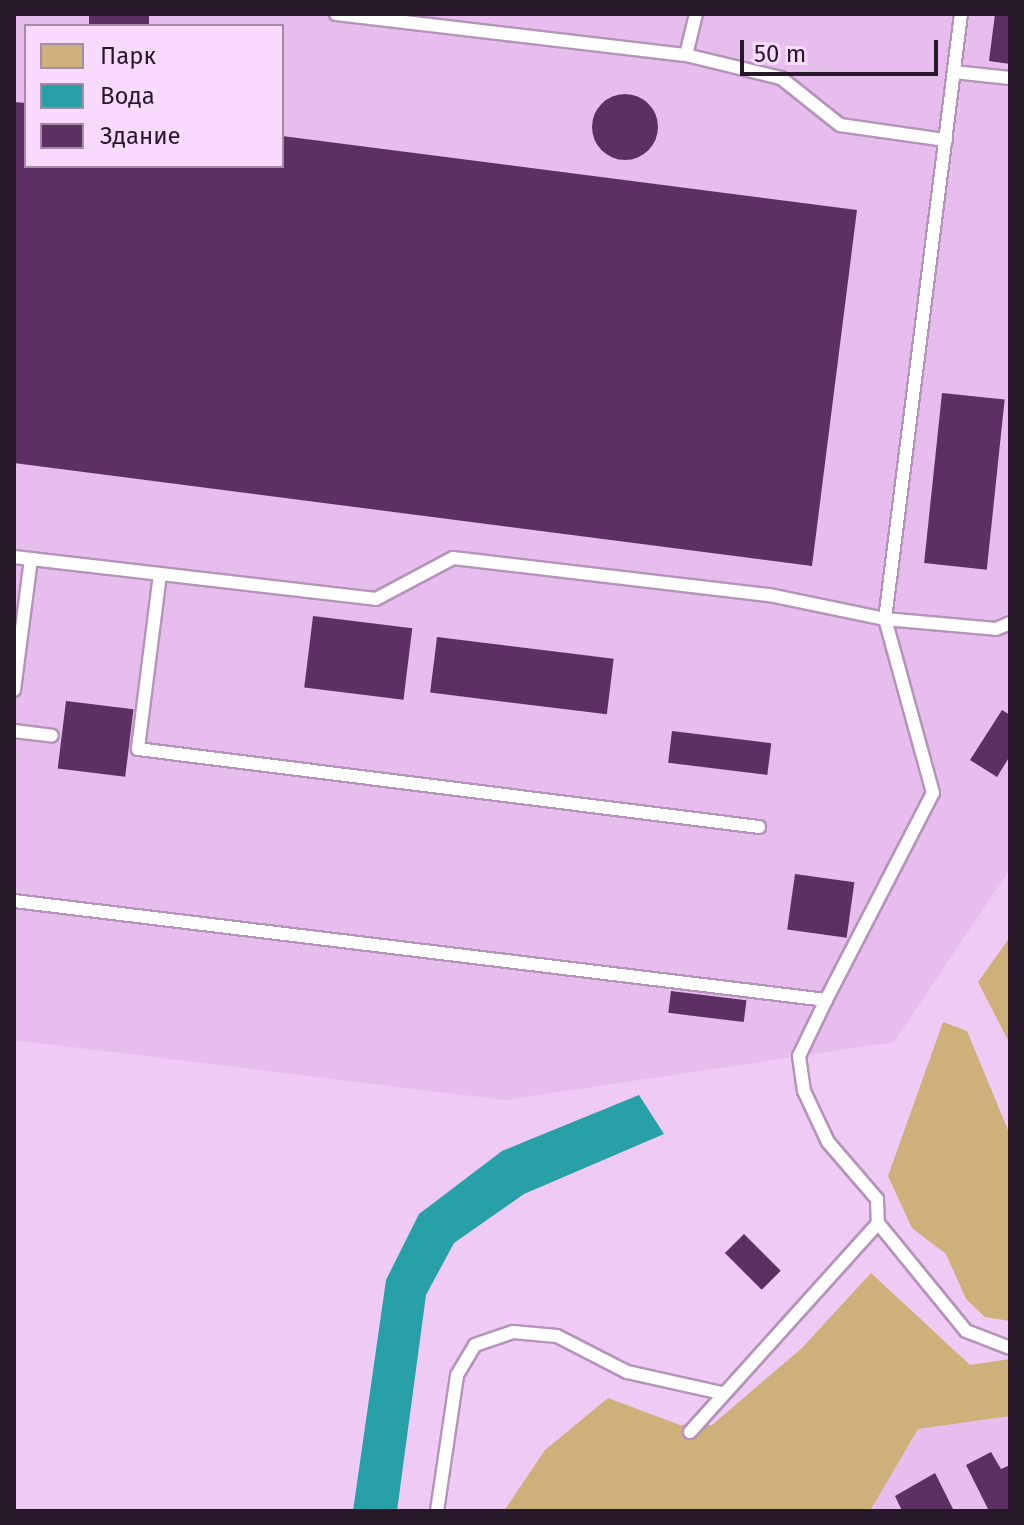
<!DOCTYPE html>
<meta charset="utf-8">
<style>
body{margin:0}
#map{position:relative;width:1024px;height:1525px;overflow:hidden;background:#efcaf4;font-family:"Fira Sans",sans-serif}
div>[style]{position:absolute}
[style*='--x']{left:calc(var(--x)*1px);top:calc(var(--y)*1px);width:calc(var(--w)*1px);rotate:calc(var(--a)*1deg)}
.built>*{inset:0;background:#e7bded}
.green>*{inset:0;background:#cdb07a}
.water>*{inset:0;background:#27a0a8}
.building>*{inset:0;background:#5d3064;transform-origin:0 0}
.round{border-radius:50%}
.roads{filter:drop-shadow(2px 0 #b593ba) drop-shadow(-2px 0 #b593ba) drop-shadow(0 2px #b593ba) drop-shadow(0 -2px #b593ba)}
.service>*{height:12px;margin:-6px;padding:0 6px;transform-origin:6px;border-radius:6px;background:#fff}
span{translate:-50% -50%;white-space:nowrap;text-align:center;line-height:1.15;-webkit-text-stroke:8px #f8dafc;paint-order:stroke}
.frame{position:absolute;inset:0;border:16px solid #261828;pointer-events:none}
.legend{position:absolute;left:24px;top:24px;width:260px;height:144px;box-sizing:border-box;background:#f8dafc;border:2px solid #a48ca7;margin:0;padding:10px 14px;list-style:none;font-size:24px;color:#261828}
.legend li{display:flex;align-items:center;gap:16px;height:40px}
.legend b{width:40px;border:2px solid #a48ca7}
.scale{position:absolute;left:740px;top:40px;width:198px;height:36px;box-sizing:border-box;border:4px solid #261828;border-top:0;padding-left:10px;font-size:24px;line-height:28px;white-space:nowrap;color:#261828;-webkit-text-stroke:6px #f8dafc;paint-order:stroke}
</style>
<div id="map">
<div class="built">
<i style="clip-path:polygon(evenodd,14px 14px,1010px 14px,1010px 869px,894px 1042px,505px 1100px,14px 1040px,14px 14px,26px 26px,282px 26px,282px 166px,26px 166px,26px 26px)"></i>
<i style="clip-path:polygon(1010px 1416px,1010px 1511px,870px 1511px,918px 1429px)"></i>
</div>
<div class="green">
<i style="clip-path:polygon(1010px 937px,1010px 1044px,978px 982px)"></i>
<i style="clip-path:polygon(943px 1022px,967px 1031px,1010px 1135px,1010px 1321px,985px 1317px,966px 1299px,946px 1254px,912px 1228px,888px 1176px)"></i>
<i style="clip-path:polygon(871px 1273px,970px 1365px,1010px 1359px,1010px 1416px,918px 1429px,870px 1511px,504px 1511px,545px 1450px,608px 1398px,680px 1425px,712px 1425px,802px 1348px)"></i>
</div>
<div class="water">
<i style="clip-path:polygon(639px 1095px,664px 1134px,524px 1194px,454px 1243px,426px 1295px,397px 1511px,353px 1511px,386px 1280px,419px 1214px,502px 1151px)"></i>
</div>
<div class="building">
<i style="left:89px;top:14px;width:60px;height:13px"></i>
<i style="clip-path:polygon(995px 14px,1010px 14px,1010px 64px,989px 61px)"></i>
<i class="round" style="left:592px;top:94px;width:66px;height:66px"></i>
<i style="clip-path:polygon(14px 102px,26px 103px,26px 166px,282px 166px,282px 136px,857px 210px,812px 566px,14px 463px)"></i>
<i style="left:942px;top:393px;width:63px;height:171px;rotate:6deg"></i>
<i style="left:313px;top:616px;width:100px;height:72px;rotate:7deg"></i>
<i style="left:437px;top:637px;width:178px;height:56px;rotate:7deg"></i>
<i style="left:66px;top:701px;width:68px;height:68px;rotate:7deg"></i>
<i style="clip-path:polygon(1002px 710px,1010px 715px,1010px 756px,997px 777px,970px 760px)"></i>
<i style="left:672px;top:731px;width:100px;height:32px;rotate:7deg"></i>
<i style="left:795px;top:874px;width:60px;height:56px;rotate:8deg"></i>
<i style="left:671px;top:991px;width:76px;height:22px;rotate:7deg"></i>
<i style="left:744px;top:1234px;width:52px;height:27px;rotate:45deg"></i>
<i style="clip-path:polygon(991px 1452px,1001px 1469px,1010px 1465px,1010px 1511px,989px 1511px,966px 1465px)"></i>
<i style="clip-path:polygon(935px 1473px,954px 1511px,902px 1511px,895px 1496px)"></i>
</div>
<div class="roads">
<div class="service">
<i style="--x:336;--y:14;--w:352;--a:6.7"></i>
<i style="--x:686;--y:55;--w:98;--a:13.6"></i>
<i style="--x:781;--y:78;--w:75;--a:38.5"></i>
<i style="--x:840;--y:125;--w:107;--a:8.1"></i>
<i style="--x:686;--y:55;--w:42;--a:-76.3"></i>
<i style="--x:954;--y:72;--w:56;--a:6.1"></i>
<i style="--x:14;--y:557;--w:364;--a:6.6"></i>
<i style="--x:376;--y:599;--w:87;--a:-28"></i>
<i style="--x:453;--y:558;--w:319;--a:6.7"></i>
<i style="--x:770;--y:595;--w:117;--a:11.8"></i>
<i style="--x:885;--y:619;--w:610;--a:-82.84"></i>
<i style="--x:160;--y:574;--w:176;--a:97.2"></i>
<i style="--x:138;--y:749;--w:626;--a:7.16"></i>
<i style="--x:14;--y:690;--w:132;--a:-82.6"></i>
<i style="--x:14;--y:731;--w:38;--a:7"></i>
<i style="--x:14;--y:901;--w:818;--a:6.95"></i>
<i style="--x:826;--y:1000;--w:233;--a:-62.7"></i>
<i style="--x:933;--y:793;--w:180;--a:-105.4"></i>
<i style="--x:885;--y:619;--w:111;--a:5.1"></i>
<i style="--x:996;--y:629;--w:15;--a:-23"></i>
<i style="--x:826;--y:1000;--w:62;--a:115.7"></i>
<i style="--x:799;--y:1056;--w:35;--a:82"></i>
<i style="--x:804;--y:1091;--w:56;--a:64.8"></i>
<i style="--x:828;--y:1142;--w:75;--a:49.3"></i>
<i style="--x:877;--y:1199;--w:24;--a:88"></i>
<i style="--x:690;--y:1432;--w:281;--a:-48"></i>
<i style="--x:878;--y:1223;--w:139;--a:50.8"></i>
<i style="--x:966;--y:1331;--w:47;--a:21.1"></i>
<i style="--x:437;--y:1511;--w:137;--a:-81.6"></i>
<i style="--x:457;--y:1375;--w:35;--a:-59"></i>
<i style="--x:475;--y:1345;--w:40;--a:-18.9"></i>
<i style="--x:513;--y:1332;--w:44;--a:5.2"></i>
<i style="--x:557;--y:1336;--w:79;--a:27.2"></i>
<i style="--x:627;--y:1372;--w:97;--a:12.5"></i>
</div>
</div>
<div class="frame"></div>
<ul class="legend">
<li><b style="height:22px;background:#cdb07a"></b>Парк</li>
<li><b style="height:22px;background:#27a0a8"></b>Вода</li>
<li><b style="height:22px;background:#5d3064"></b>Здание</li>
</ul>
<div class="scale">50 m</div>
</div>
